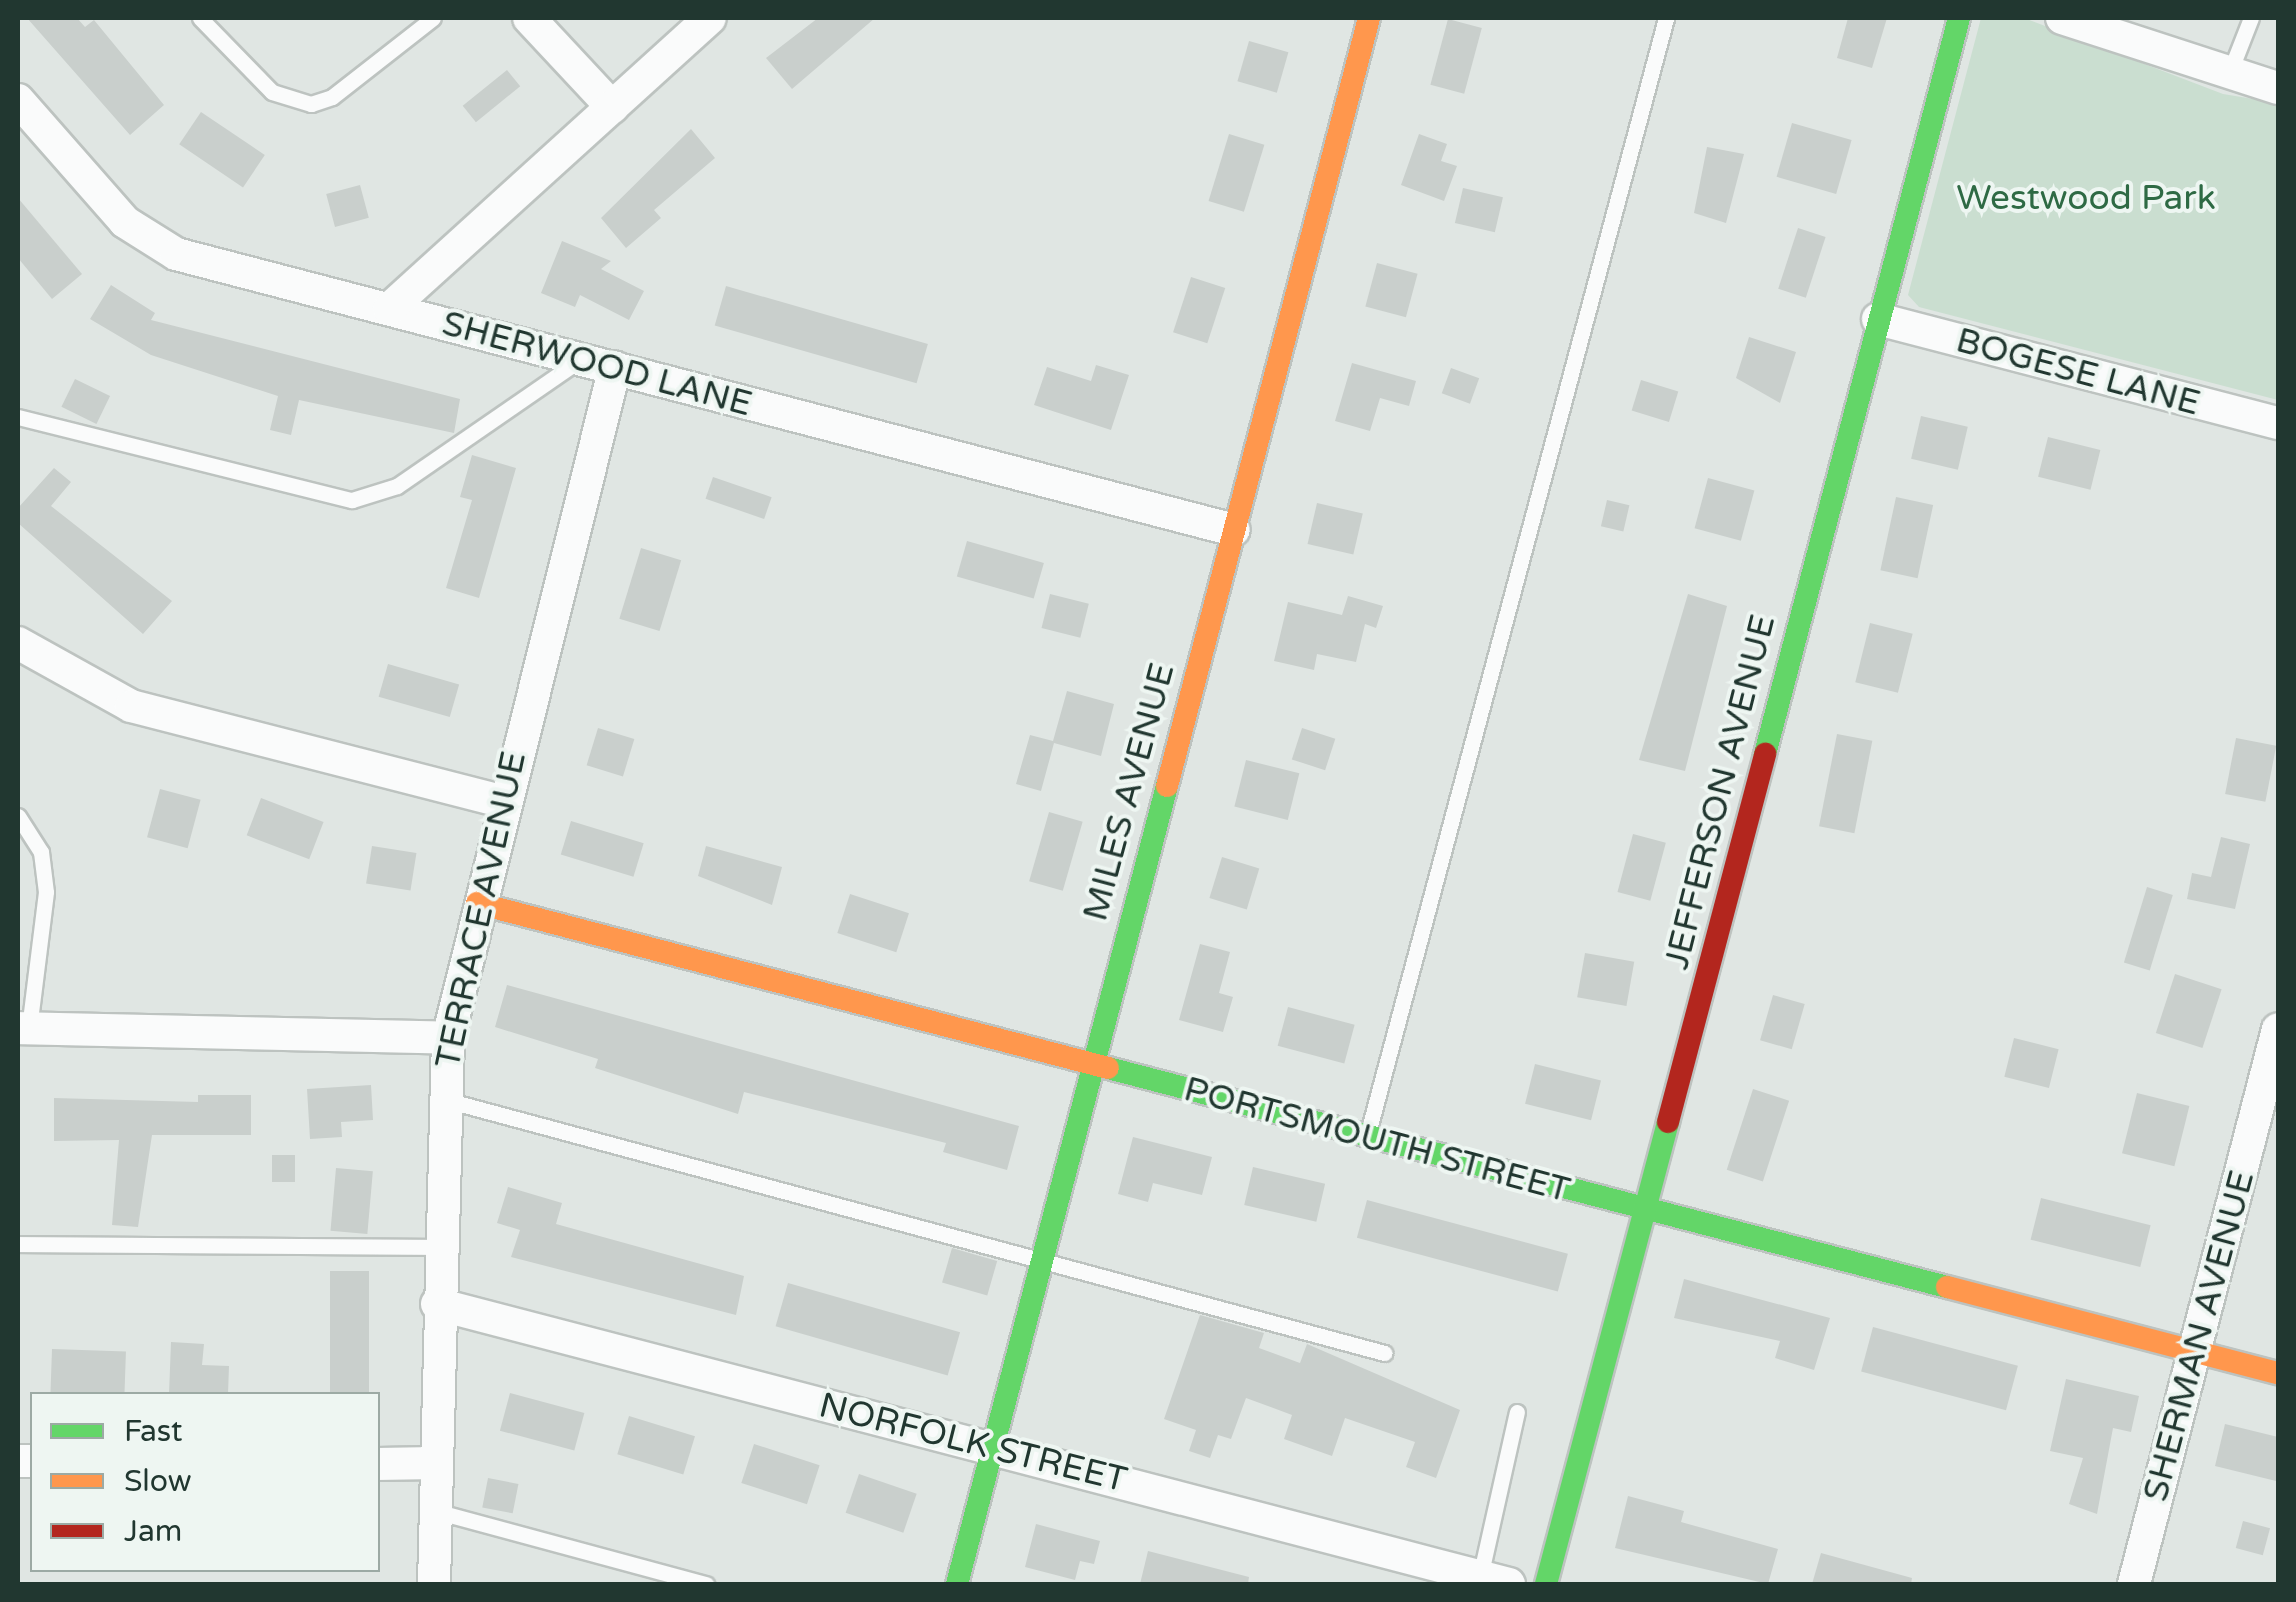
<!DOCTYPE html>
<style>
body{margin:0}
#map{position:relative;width:2296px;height:1602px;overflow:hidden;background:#e0e6e3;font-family:"Varela Round",sans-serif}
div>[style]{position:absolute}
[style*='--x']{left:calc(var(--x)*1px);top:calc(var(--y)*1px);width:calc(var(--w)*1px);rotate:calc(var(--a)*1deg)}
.green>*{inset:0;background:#caded0}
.building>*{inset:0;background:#c9cfcc;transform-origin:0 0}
.roads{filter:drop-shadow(2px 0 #bdc3c0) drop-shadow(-2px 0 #bdc3c0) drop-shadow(0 2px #bdc3c0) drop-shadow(0 -2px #bdc3c0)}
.lane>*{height:15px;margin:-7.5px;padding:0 7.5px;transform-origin:7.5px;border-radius:7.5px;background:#fafbfb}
.street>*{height:32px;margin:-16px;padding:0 16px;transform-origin:16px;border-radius:16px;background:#fafbfb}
.fast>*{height:22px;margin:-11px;padding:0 11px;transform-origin:11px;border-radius:11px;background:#63d668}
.slow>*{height:22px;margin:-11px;padding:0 11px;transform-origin:11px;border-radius:11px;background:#ff974d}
.jam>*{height:22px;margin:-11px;padding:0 11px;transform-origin:11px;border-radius:11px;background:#b3261e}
span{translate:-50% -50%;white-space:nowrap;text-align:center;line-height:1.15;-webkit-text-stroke:8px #eef6f2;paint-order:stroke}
.park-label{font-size:35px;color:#2e6a44}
.street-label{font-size:35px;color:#213730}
.frame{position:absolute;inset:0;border:20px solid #213730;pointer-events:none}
.legend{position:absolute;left:30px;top:1392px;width:350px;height:180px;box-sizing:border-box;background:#eef6f2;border:2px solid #9caaa4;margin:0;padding:12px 18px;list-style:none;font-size:30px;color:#213730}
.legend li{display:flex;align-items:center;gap:20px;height:50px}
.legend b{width:50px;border:2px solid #9caaa4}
</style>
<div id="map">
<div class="green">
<i style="clip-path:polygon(1981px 18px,2024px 18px,2223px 94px,2278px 103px,2278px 400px,1919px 307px,1908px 295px)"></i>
</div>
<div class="building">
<i style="clip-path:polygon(27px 18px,77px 18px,85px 27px,94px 20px,164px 105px,130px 135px)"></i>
<i style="clip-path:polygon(818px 18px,875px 18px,792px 89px,766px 58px)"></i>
<i style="clip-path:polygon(1848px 18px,1887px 18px,1872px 68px,1837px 58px)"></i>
<i style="left:1448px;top:19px;width:35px;height:68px;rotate:15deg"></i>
<i style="left:1249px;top:41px;width:41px;height:42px;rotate:16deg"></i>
<i style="left:507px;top:70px;width:21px;height:57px;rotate:51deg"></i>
<i style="left:201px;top:112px;width:77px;height:39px;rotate:34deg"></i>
<i style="left:1792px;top:123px;width:62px;height:56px;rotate:16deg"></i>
<i style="clip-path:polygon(691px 129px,715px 158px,654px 210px,661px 218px,626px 248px,601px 218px)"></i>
<i style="left:1229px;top:134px;width:37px;height:70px;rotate:17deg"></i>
<i style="clip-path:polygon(1419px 134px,1447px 144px,1441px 161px,1457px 166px,1444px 201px,1401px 185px)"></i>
<i style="clip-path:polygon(1707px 147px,1744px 154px,1726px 223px,1694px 213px)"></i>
<i style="left:360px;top:185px;width:34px;height:35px;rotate:75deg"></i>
<i style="left:1463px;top:188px;width:41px;height:36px;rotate:13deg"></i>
<i style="clip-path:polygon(18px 198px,82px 274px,52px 299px,18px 258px)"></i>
<i style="left:1798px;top:228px;width:29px;height:64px;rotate:18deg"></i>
<i style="clip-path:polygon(562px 241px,611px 261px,601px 269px,644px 291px,629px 320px,580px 295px,575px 307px,541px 293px)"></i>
<i style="left:1377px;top:263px;width:42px;height:45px;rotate:15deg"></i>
<i style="left:1191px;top:277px;width:36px;height:58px;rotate:18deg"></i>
<i style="clip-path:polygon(111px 285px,155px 313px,151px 320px,460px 399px,454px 433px,299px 400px,291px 435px,270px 430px,278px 396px,151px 355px,90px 319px)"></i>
<i style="left:726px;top:286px;width:210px;height:41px;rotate:16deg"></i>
<i style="clip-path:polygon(1749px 337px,1796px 352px,1780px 403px,1736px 378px)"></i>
<i style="clip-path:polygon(1352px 363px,1416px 381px,1409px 406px,1380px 398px,1370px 431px,1335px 421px)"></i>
<i style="clip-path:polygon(1096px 365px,1129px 375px,1111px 430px,1034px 405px,1047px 367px,1091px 381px)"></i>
<i style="left:1451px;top:368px;width:30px;height:27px;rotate:20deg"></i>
<i style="left:75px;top:379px;width:39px;height:31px;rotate:26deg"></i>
<i style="left:1641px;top:380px;width:39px;height:32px;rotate:17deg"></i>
<i style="left:1921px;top:416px;width:48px;height:44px;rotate:13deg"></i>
<i style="left:2048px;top:437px;width:54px;height:41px;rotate:14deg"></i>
<i style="clip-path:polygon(472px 455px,516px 468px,479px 598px,446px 588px,472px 500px,460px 497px)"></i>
<i style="clip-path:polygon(54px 468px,71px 482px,51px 506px,172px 601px,143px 634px,18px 523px,18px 508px)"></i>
<i style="left:713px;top:477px;width:62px;height:23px;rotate:19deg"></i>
<i style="left:1708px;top:478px;width:48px;height:52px;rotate:15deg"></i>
<i style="left:1896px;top:497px;width:38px;height:75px;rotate:12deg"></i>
<i style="left:1607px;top:500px;width:23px;height:27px;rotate:13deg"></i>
<i style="left:1317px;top:503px;width:47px;height:42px;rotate:13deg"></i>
<i style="left:967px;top:541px;width:80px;height:37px;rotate:16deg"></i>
<i style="left:641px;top:548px;width:42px;height:74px;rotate:17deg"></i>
<i style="left:1050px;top:594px;width:40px;height:35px;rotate:14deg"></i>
<i style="clip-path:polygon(1688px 594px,1727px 606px,1685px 771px,1639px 760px)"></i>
<i style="clip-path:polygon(1348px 596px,1383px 606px,1376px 628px,1365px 624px,1356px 662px,1317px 654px,1314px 670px,1274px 661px,1288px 602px,1342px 615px)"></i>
<i style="left:1870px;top:623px;width:44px;height:61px;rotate:14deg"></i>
<i style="left:388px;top:664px;width:74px;height:34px;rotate:16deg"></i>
<i style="clip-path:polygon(1067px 691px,1114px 704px,1101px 756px,1054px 743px,1041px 791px,1016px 784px,1030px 735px,1053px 741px)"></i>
<i style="left:598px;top:728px;width:38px;height:39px;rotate:17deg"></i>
<i style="left:1302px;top:728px;width:35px;height:33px;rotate:18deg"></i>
<i style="left:1837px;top:734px;width:36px;height:94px;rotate:11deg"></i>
<i style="left:2236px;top:738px;width:41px;height:57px;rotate:11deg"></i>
<i style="left:1246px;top:760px;width:55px;height:48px;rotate:14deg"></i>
<i style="left:160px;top:789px;width:42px;height:50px;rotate:15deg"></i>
<i style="left:261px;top:798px;width:67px;height:40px;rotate:21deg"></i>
<i style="left:1049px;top:812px;width:35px;height:72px;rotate:16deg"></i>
<i style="left:571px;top:821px;width:76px;height:35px;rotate:17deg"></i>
<i style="left:1633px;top:834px;width:34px;height:60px;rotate:15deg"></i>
<i style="clip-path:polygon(2221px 837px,2250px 844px,2235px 909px,2187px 899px,2192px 873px,2211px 877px)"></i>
<i style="left:372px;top:846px;width:45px;height:38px;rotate:9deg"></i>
<i style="clip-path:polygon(706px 846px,782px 867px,772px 905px,698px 876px)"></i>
<i style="left:1222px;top:857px;width:39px;height:43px;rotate:17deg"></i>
<i style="left:2147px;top:887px;width:27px;height:79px;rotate:17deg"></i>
<i style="left:850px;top:894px;width:62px;height:41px;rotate:18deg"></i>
<i style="clip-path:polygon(1200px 944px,1230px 952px,1219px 993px,1233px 997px,1223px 1032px,1179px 1020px)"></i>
<i style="left:1585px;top:953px;width:50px;height:45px;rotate:10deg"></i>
<i style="left:2175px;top:974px;width:49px;height:62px;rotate:18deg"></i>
<i style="clip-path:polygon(507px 985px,1019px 1126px,1007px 1170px,943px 1152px,946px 1143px,744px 1092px,738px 1114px,595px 1068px,598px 1059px,495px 1027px)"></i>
<i style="left:1773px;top:995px;width:33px;height:47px;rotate:16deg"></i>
<i style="left:1288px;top:1007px;width:69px;height:40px;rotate:15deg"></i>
<i style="left:2014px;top:1038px;width:46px;height:40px;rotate:14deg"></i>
<i style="left:1535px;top:1064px;width:68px;height:41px;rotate:14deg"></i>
<i style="clip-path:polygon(371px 1085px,373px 1120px,341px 1122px,342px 1137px,310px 1139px,307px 1089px)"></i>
<i style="left:1753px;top:1089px;width:38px;height:85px;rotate:18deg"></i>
<i style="left:2137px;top:1093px;width:54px;height:62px;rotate:14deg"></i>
<i style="clip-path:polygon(198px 1095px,251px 1095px,251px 1135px,152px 1135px,138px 1227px,112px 1225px,119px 1140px,54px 1141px,54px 1098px,198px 1102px)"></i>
<i style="clip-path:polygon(1133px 1137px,1212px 1157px,1202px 1195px,1153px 1183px,1148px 1202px,1118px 1194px)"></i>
<i style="left:272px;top:1155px;width:23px;height:27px"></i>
<i style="left:1253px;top:1167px;width:74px;height:39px;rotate:13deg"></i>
<i style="left:336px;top:1168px;width:37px;height:63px;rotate:5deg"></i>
<i style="clip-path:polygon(508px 1187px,562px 1203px,556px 1224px,744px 1276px,736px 1315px,511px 1257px,520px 1230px,497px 1223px)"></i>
<i style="left:2041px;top:1198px;width:113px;height:43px;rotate:14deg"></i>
<i style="left:1367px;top:1200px;width:208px;height:39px;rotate:15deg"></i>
<i style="left:952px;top:1248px;width:47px;height:36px;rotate:16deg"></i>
<i style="left:369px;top:1271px;width:123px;height:39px;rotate:90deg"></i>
<i style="clip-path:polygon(1684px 1279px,1830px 1318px,1814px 1370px,1775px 1358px,1780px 1341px,1674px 1318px)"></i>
<i style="left:788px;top:1283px;width:179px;height:45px;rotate:16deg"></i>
<i style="clip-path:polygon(1200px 1315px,1264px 1333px,1259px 1348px,1300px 1363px,1307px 1344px,1460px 1410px,1436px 1478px,1406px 1467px,1415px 1442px,1345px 1418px,1332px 1456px,1284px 1439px,1292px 1415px,1246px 1398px,1231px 1439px,1218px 1435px,1210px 1458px,1189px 1451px,1196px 1430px,1164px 1419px)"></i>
<i style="left:1873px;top:1327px;width:150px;height:46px;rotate:15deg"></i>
<i style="clip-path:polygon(171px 1342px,204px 1344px,202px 1365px,229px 1366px,228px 1394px,169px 1394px)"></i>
<i style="left:52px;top:1349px;width:74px;height:44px;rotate:2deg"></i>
<i style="clip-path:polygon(2066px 1379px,2139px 1396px,2131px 1432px,2113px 1428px,2097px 1514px,2069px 1504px,2083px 1458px,2050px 1451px)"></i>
<i style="left:510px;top:1393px;width:77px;height:39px;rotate:15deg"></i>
<i style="left:629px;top:1416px;width:69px;height:40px;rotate:17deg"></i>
<i style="clip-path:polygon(2225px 1424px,2278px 1437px,2276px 1481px,2215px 1466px)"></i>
<i style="left:754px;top:1444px;width:69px;height:41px;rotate:18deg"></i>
<i style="left:859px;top:1474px;width:61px;height:41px;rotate:19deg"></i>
<i style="left:488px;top:1478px;width:31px;height:30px;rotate:11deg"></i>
<i style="clip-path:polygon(1628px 1496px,1684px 1511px,1681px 1522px,1778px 1549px,1768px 1584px,1615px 1548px)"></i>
<i style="left:2243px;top:1521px;width:28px;height:28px;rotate:15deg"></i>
<i style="clip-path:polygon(1036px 1524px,1100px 1541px,1094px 1564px,1080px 1561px,1075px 1580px,1025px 1567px)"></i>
<i style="clip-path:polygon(1148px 1551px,1249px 1577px,1248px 1584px,1140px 1584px)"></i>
<i style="clip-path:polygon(1821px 1553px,1912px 1578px,1911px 1584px,1812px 1584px)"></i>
</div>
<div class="roads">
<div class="lane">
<i style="--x:200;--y:18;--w:103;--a:45.8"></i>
<i style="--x:272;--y:92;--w:41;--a:17.1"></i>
<i style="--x:311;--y:104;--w:22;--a:-18"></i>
<i style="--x:332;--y:97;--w:128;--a:-38"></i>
<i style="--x:2229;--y:74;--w:60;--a:-68.6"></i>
<i style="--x:18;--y:417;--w:344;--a:14"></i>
<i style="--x:352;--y:500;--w:47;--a:-17.3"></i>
<i style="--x:397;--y:486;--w:219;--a:-34.6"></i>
<i style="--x:18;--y:816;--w:43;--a:57.4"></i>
<i style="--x:41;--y:852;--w:40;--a:82.9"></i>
<i style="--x:46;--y:892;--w:138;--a:97.1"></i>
<i style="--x:446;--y:1100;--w:972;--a:15.09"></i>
<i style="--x:1369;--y:1129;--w:1150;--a:-75.03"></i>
<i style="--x:18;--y:1244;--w:419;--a:0.4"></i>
<i style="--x:435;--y:1511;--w:281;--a:15.1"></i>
<i style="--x:1480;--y:1577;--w:169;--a:-77.4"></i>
</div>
<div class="street">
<i style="--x:529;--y:18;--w:122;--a:47"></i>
<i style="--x:2062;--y:18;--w:227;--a:18"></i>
<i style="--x:18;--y:100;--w:162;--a:48.7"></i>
<i style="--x:125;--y:222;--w:60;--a:32.1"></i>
<i style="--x:176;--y:254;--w:1093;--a:14.62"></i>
<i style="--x:389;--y:309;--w:433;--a:-42.2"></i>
<i style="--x:1878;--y:319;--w:413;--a:14.6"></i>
<i style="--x:18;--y:643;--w:129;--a:29.1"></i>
<i style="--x:131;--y:706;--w:382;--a:14.4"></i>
<i style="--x:18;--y:1028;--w:430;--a:1.3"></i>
<i style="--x:437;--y:1304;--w:1108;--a:14.64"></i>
<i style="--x:18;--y:1461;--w:14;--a:0"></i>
<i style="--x:378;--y:1464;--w:57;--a:-1"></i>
<i style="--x:434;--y:1584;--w:546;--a:-88.53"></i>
<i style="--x:448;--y:1038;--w:691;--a:-76.02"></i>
<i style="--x:2134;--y:1584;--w:573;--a:-75.45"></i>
</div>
<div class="fast">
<i style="--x:1765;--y:754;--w:761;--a:-75.23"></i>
<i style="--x:1108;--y:1068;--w:867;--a:14.63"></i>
<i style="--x:957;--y:1584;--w:825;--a:-75.26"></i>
<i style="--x:1546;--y:1584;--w:478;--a:-75.2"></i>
</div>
<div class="slow">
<i style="--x:1167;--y:786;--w:794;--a:-75.26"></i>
<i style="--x:477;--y:903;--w:652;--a:14.65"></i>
<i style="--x:1947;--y:1287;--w:342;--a:14.6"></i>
</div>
<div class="jam">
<i style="--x:1668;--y:1122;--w:381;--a:-75.2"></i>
</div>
</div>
<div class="park-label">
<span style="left:2086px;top:198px">Westwood Park</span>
</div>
<div class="street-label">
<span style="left:597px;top:364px;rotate:15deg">SHERWOOD LANE</span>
<span style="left:2078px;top:372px;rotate:15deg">BOGESE LANE</span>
<span style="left:1129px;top:792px;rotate:-75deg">MILES AVENUE</span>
<span style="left:1720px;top:792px;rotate:-76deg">JEFFERSON AVENUE</span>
<span style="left:481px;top:910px;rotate:-78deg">TERRACE AVENUE</span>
<span style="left:1377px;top:1140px;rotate:15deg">PORTSMOUTH STREET</span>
<span style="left:2199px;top:1336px;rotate:-75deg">SHERMAN AVENUE</span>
<span style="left:973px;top:1443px;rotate:14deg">NORFOLK STREET</span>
</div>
<div class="frame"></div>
<ul class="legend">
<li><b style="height:12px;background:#63d668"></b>Fast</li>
<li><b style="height:12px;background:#ff974d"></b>Slow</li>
<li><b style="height:12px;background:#b3261e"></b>Jam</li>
</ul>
</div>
